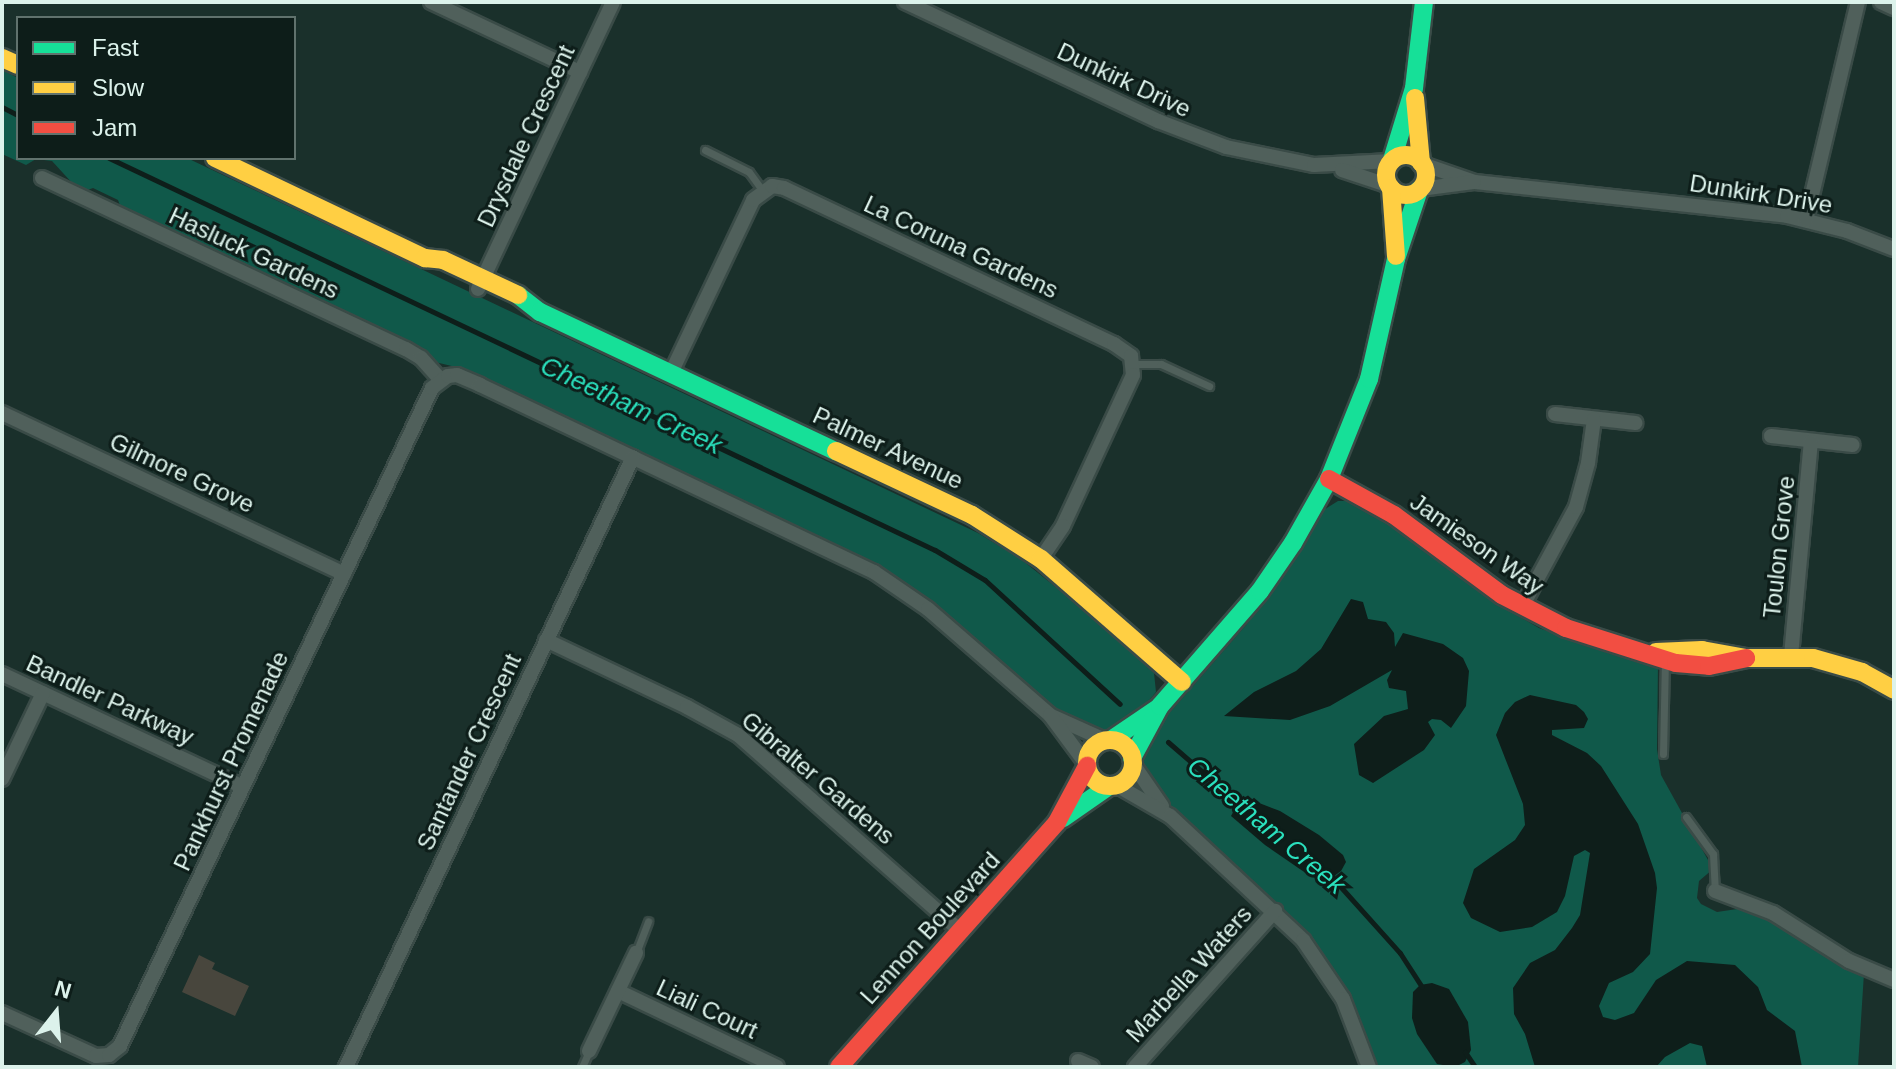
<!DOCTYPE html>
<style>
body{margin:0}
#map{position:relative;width:1896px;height:1069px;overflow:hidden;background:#1a302b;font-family:Helvetica,sans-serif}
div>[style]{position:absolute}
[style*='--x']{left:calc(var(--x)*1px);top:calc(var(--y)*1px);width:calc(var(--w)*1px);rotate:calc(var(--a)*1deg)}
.green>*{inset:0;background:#10594a}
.water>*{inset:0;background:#0e1e1a}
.stream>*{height:5px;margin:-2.5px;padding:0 2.5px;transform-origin:2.5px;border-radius:2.5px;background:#0e1e1a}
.building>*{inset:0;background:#48463d}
.roads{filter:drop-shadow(2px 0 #3a4b47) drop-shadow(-2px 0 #3a4b47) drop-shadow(0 2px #3a4b47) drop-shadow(0 -2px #3a4b47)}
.lane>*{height:7px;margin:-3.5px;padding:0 3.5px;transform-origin:3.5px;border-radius:3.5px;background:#50605b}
.street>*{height:14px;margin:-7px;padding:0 7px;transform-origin:7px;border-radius:7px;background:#50605b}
.fast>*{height:18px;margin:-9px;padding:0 9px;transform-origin:9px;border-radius:9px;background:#16e098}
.slow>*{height:18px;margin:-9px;padding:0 9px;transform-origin:9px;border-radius:9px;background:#ffcf43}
.slow>.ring{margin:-9px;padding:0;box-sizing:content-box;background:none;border:18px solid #ffcf43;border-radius:50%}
.jam>*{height:18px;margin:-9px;padding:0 9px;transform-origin:9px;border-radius:9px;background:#f24e42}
span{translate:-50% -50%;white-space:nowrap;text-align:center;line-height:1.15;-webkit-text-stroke:6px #0d1d19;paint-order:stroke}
.street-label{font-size:24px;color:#dcf2eb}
.water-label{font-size:26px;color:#2ae0bd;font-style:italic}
.frame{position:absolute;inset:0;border:4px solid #dcf2eb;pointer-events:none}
.legend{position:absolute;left:16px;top:16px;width:280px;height:144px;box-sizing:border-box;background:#0d1d19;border:2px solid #60726d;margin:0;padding:10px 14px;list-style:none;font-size:24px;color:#dcf2eb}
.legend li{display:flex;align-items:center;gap:16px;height:40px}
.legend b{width:40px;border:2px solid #60726d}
.north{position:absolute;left:16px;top:973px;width:80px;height:80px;-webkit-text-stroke:6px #0d1d19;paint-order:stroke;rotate:17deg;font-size:22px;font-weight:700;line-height:32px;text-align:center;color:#dcf2eb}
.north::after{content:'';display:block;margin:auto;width:28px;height:36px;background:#dcf2eb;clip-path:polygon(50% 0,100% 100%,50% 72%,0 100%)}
</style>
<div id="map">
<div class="green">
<i style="clip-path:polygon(2px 70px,18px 78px,18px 158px,187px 158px,978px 533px,1022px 560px,1103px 625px,1154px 673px,1156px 692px,1139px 713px,1111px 731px,1104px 732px,1060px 714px,931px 602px,845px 549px,460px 368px,435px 362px,121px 208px,118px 200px,93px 188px,85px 191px,74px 185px,52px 161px,36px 159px,26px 165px,2px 154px)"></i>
<i style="clip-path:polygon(1338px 501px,1350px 501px,1388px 523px,1501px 606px,1539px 628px,1608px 653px,1658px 664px,1657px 749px,1661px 775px,1713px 869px,1699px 881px,1697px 898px,1701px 904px,1717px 912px,1744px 908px,1761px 914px,1864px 973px,1858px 1067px,1376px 1067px,1346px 990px,1318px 948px,1288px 914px,1165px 802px,1141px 762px,1142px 753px,1158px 726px,1246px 625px,1282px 577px,1322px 511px)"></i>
</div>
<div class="water">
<i style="clip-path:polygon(1351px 599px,1363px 602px,1368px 619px,1386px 622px,1394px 633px,1395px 647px,1403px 633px,1443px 644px,1463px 658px,1469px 671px,1466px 706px,1451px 728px,1441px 720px,1432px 719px,1428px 722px,1435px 735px,1424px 750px,1373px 783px,1359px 775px,1354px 744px,1384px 716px,1408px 709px,1406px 691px,1389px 688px,1387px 680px,1392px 670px,1330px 706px,1290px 720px,1224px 716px,1254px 692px,1296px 671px,1321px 649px)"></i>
<i style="clip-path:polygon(1530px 695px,1576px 705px,1584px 712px,1588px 719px,1584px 728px,1552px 730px,1552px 735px,1587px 753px,1601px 766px,1638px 824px,1655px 873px,1657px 888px,1650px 954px,1633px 972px,1609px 983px,1599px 1006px,1603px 1017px,1615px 1020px,1634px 1013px,1656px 980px,1687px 961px,1735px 965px,1758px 987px,1767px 1010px,1795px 1031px,1802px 1067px,1707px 1067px,1702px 1046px,1690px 1043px,1665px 1057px,1656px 1067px,1535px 1067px,1525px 1034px,1514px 1014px,1513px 988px,1530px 963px,1555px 950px,1572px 928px,1580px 915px,1590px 853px,1585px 850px,1574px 856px,1565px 896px,1557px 912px,1532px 927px,1500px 932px,1471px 918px,1463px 903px,1474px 869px,1515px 840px,1525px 825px,1523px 804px,1496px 735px,1505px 713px,1515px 702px)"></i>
<i style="clip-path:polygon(1243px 801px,1254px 801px,1280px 811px,1319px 835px,1343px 855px,1346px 862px,1341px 871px,1326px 882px,1310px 876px,1265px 845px,1231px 816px,1238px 803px)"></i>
<i style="clip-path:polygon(1432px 983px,1449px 989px,1468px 1022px,1471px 1050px,1465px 1062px,1455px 1067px,1437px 1064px,1417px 1034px,1412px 1018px,1413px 992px,1420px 985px)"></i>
</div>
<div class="stream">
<i style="--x:2;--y:107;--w:18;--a:27"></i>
<i style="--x:109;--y:158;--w:914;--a:25.39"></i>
<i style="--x:935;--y:550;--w:58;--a:31"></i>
<i style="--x:985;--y:580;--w:183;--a:42.6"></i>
<i style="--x:1168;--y:742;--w:99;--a:40.9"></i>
<i style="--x:1330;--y:875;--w:105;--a:48.1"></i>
<i style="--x:1400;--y:953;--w:40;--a:57.1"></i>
<i style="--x:1465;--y:1052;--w:18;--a:56"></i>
</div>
<div class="building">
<i style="clip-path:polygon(199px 955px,215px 963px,212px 969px,249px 986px,235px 1016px,182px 992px)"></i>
</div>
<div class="roads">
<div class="lane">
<i style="--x:705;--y:150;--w:49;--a:26.6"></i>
<i style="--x:749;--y:172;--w:22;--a:54"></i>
<i style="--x:1134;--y:364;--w:27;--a:0"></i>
<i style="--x:1161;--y:364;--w:53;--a:24.6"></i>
<i style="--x:1663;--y:754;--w:93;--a:-88.8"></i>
<i style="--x:1686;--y:817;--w:46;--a:53.9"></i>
<i style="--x:1713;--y:854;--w:37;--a:87"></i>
<i style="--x:636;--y:953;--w:34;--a:-69"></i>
<i style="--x:582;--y:1067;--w:17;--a:-66"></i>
</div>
<div class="street">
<i style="--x:431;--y:2;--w:165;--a:25.2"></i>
<i style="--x:905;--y:2;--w:280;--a:25.2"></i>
<i style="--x:1158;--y:121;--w:73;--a:20.9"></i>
<i style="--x:1226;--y:147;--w:90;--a:11.6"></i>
<i style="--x:1314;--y:165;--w:77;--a:-3"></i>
<i style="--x:1881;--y:2;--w:14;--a:25"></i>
<i style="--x:1422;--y:164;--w:56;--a:18.8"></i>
<i style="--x:1475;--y:182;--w:314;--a:6.2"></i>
<i style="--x:1787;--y:216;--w:62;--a:14"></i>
<i style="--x:1847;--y:231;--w:50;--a:21"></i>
<i style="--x:1342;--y:170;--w:51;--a:18.4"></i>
<i style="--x:42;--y:178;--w:402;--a:25.2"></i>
<i style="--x:406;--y:349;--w:17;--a:31"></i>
<i style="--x:421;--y:358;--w:28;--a:48"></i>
<i style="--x:1420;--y:189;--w:54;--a:-7.4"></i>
<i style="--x:1806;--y:220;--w:224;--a:-76.6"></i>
<i style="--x:478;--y:289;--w:317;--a:-64.8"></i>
<i style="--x:671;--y:373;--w:191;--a:-64.6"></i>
<i style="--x:753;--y:200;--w:24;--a:-36"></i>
<i style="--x:772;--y:186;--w:12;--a:9"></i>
<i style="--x:784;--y:188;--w:365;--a:25.3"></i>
<i style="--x:1114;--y:344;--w:21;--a:35"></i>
<i style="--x:1131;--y:356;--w:19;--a:84"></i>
<i style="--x:1133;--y:375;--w:166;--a:114.9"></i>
<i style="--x:1063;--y:526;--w:40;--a:124"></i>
<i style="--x:2;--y:413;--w:378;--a:25.2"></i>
<i style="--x:1555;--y:414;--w:81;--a:6.4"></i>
<i style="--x:1771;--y:436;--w:82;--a:6.3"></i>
<i style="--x:1522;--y:607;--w:114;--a:-61.6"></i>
<i style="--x:1576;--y:507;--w:46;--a:-74.7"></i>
<i style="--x:1588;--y:463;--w:44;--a:-82.2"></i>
<i style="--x:546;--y:640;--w:156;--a:25.4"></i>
<i style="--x:687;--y:707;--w:58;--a:28.8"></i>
<i style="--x:738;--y:735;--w:296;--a:41.4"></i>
<i style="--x:1791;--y:656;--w:215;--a:-84.7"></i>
<i style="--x:2;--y:674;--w:266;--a:25.1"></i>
<i style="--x:1054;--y:717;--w:58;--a:24.4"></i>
<i style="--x:1133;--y:764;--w:51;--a:55.4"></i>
<i style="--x:2;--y:779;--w:95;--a:-64.5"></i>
<i style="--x:1116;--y:785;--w:62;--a:29.9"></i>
<i style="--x:1170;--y:816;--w:182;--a:43"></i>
<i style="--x:1303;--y:940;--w:71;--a:55.9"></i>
<i style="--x:1343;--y:999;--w:73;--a:69.1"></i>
<i style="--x:1715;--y:891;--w:62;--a:20.8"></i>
<i style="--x:1773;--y:913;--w:90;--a:32.3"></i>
<i style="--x:1849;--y:961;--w:49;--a:22.9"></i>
<i style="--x:618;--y:991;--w:176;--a:25.5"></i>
<i style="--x:2;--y:1013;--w:103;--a:24.6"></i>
<i style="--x:96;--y:1056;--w:13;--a:-4"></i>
<i style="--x:109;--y:1055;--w:14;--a:-39"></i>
<i style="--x:120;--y:1046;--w:728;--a:-64.63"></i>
<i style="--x:432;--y:388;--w:20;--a:-37"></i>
<i style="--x:448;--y:376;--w:9;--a:-6"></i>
<i style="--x:457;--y:375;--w:25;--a:23"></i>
<i style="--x:480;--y:385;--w:436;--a:25.4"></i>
<i style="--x:874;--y:572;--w:65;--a:34.4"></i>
<i style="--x:928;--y:609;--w:162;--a:41"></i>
<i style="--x:1050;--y:715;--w:62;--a:53.5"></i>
<i style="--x:589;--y:1051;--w:109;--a:-64.4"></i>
<i style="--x:1078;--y:1061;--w:15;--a:23"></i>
<i style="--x:346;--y:1067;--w:674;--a:-64.8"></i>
<i style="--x:1135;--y:1067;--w:210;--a:-48.1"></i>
</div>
<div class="fast">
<i style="--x:1392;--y:160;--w:75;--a:-73"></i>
<i style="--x:1414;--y:88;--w:87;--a:-83.4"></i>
<i style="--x:518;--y:295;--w:28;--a:38"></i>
<i style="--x:540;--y:312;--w:327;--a:25.2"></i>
<i style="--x:1111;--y:740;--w:57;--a:-34.2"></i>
<i style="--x:1132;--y:758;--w:59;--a:-61.7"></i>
<i style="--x:1160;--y:706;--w:152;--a:-49"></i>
<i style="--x:1260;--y:591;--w:58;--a:-55.5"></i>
<i style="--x:1293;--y:543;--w:73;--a:-60.6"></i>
<i style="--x:1329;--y:479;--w:108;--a:-68.2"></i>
<i style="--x:1369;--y:379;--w:123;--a:-77.3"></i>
<i style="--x:1396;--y:259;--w:73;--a:-71.6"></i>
<i style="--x:1063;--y:818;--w:56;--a:-34.8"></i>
</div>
<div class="slow">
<i style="--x:2;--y:58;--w:17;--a:24"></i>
<i style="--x:1415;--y:98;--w:65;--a:84.7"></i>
<i class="ring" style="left:1386px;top:155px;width:22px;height:22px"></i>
<i style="--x:215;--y:158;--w:233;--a:25.5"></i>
<i style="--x:425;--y:258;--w:18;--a:6"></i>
<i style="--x:443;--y:260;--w:83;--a:25"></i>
<i style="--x:1391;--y:188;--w:68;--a:85.8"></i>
<i style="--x:836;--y:451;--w:150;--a:25.2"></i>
<i style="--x:972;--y:515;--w:82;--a:32.5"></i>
<i style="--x:1041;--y:559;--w:187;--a:41.1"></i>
<i style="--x:1656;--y:652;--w:46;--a:-2.5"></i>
<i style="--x:1702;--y:650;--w:45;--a:10.3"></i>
<i style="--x:1746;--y:658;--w:67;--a:0"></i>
<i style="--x:1813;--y:658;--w:51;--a:15.9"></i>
<i style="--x:1862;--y:672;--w:37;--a:29"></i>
<i class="ring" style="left:1087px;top:740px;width:28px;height:28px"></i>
</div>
<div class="jam">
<i style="--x:1329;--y:479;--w:74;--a:29"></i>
<i style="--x:1394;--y:515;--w:134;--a:36.5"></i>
<i style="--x:1502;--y:595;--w:72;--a:27.3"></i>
<i style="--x:1566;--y:628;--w:115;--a:17.7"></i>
<i style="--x:1676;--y:663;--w:33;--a:5"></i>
<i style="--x:1709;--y:666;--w:38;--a:-12"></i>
<i style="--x:839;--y:1067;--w:328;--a:-48.3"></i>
<i style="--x:1057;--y:822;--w:64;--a:-61.8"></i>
</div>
</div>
<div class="street-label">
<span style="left:1124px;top:80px;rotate:25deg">Dunkirk Drive</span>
<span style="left:526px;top:136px;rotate:-65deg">Drysdale Crescent</span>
<span style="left:1761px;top:194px;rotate:9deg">Dunkirk Drive</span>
<span style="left:961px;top:247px;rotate:25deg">La Coruna Gardens</span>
<span style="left:254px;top:253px;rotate:25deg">Hasluck Gardens</span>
<span style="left:888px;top:448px;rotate:25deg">Palmer Avenue</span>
<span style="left:182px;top:473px;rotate:25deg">Gilmore Grove</span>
<span style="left:1477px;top:544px;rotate:35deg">Jamieson Way</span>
<span style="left:1779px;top:547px;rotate:-84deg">Toulon Grove</span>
<span style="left:110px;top:700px;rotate:25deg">Bandler Parkway</span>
<span style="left:469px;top:752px;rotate:-65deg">Santander Crescent</span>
<span style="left:231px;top:761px;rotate:-65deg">Pankhurst Promenade</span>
<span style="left:818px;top:778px;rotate:40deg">Gibralter Gardens</span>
<span style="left:930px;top:928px;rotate:-48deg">Lennon Boulevard</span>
<span style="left:1189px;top:974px;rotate:-48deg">Marbella Waters</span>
<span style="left:707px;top:1009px;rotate:25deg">Liali Court</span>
</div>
<div class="water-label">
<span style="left:631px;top:406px;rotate:25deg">Cheetham Creek</span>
<span style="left:1266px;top:826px;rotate:40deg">Cheetham Creek</span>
</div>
<div class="frame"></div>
<ul class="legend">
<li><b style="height:10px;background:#16e098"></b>Fast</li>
<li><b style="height:10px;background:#ffcf43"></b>Slow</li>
<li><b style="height:10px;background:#f24e42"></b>Jam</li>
</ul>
<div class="north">N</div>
</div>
